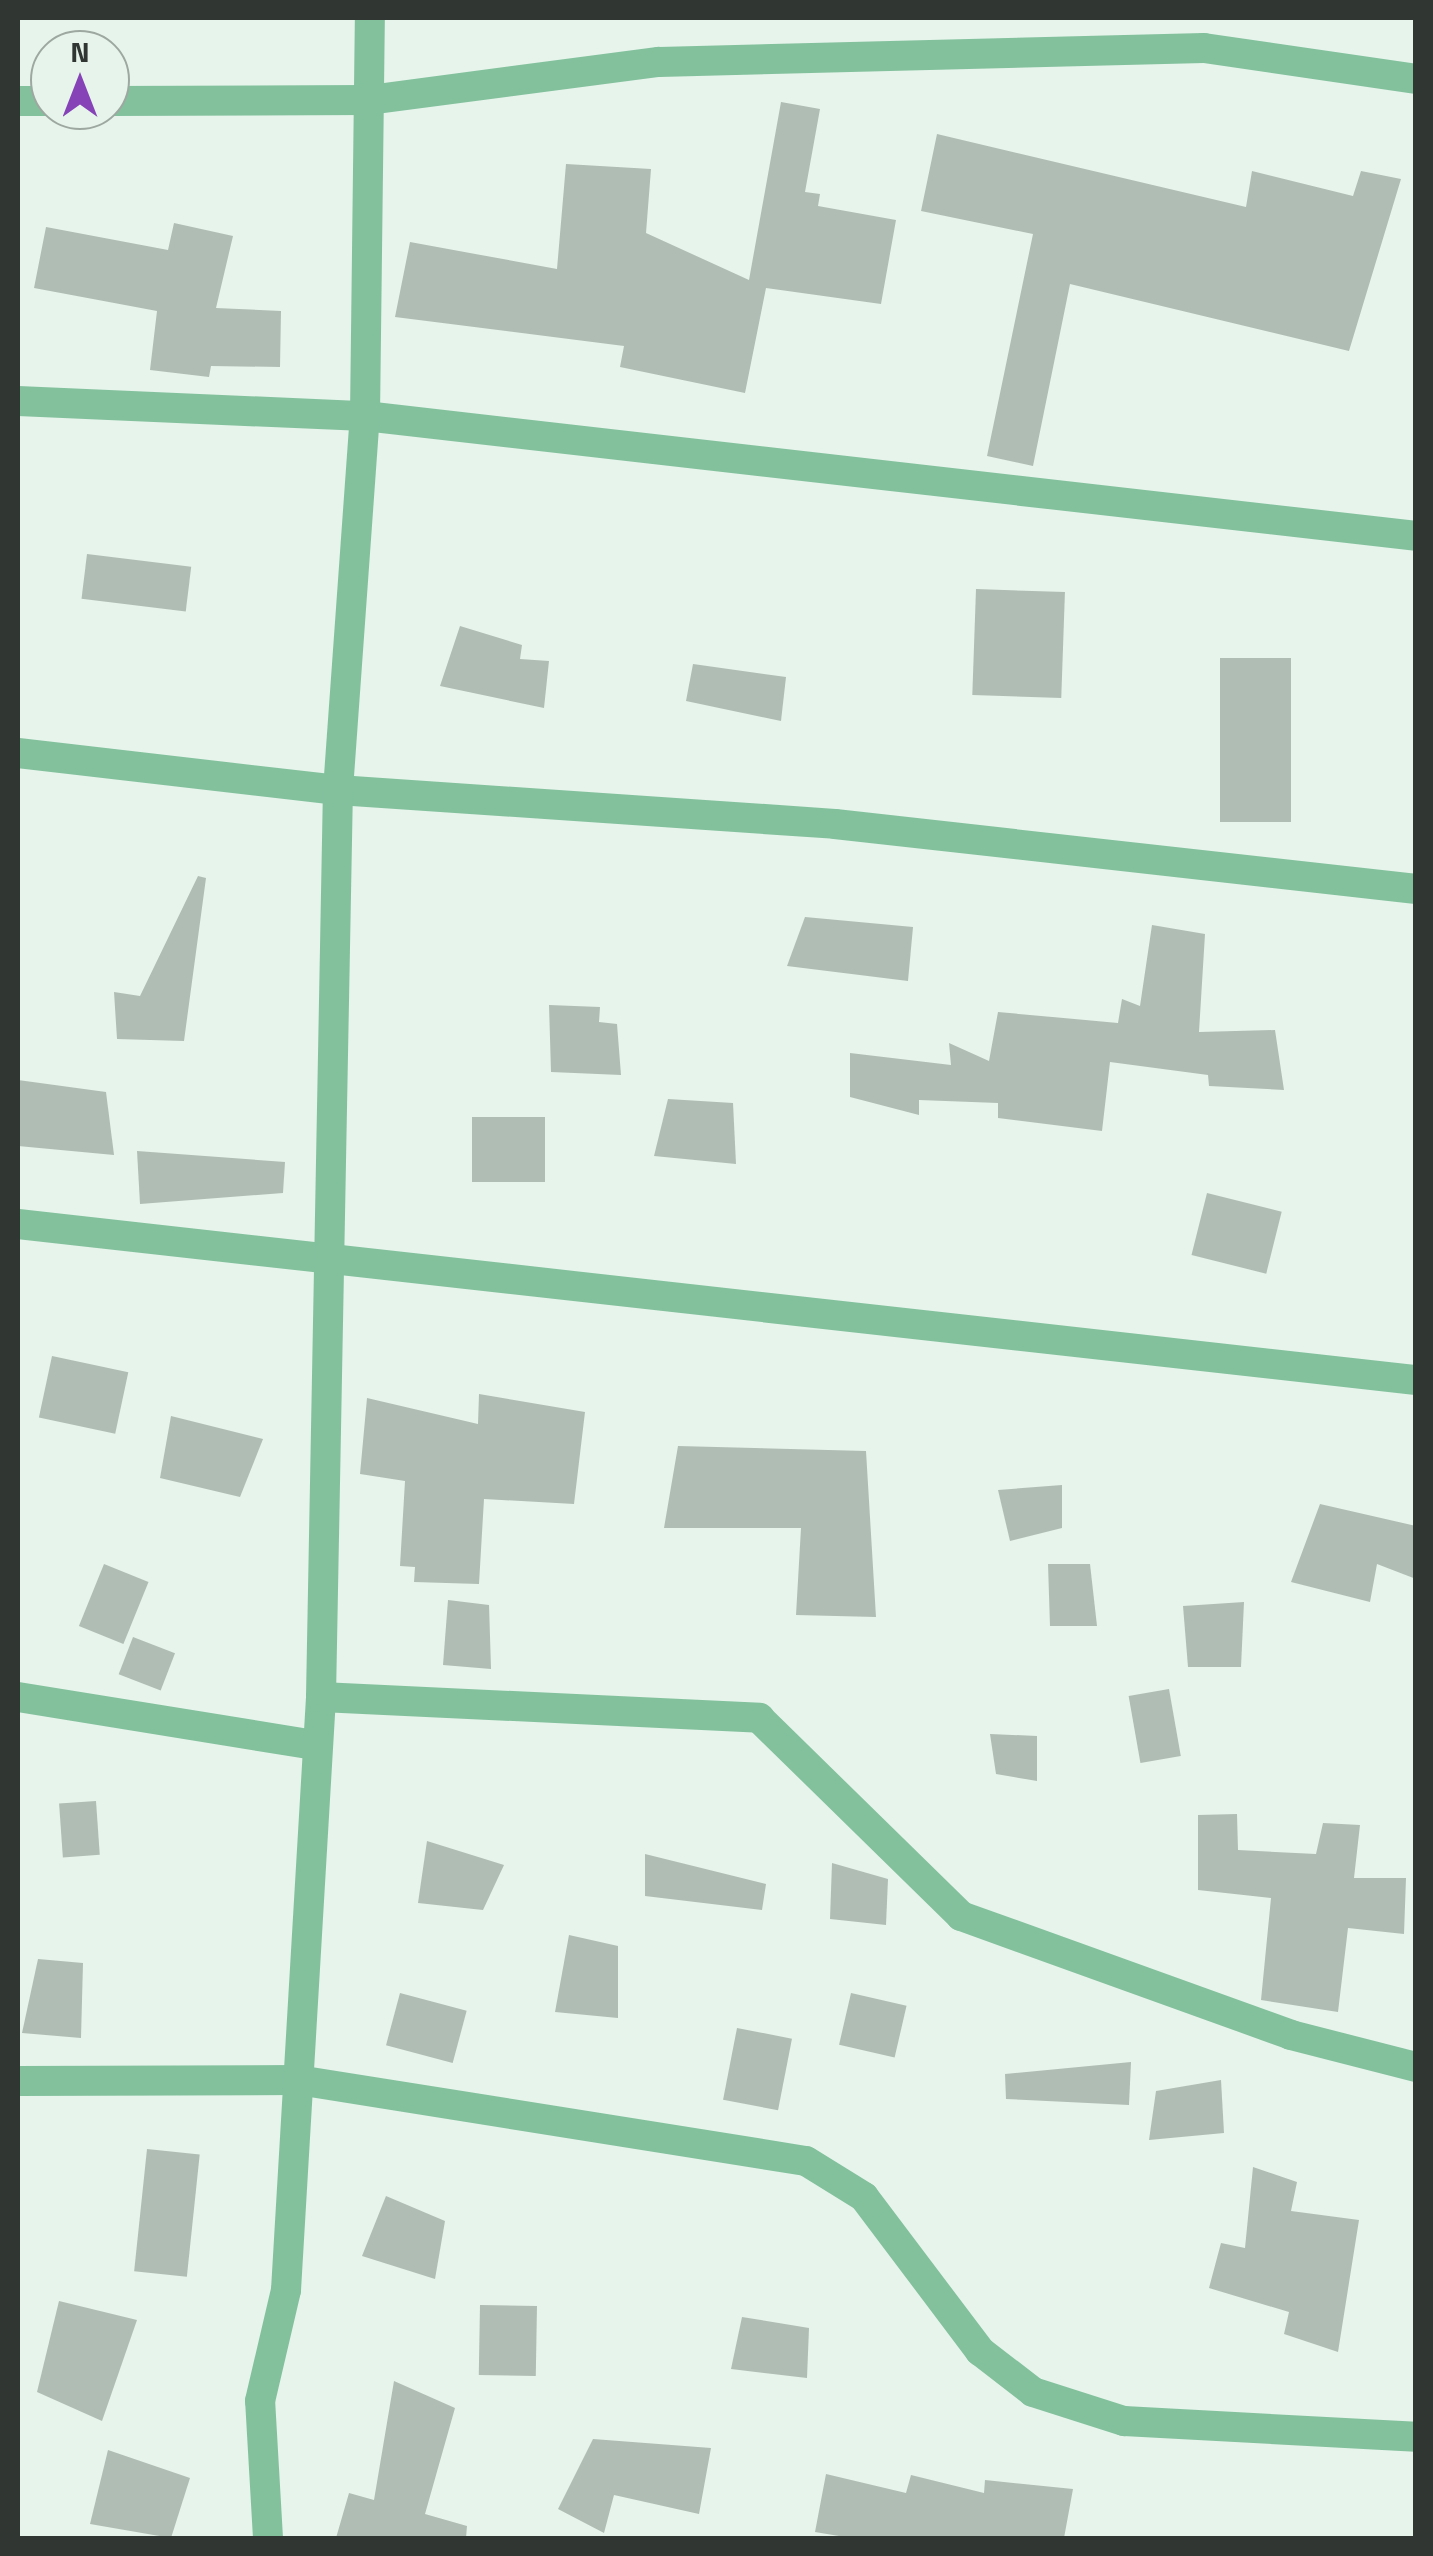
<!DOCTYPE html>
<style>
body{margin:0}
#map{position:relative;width:1433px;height:2556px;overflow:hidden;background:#e6f4eb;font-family:"Titillium Web",sans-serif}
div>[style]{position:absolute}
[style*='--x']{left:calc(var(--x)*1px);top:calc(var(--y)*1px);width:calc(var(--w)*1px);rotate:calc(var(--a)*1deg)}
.building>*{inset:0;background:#b0bdb5;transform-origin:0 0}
.street>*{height:30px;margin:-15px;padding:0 15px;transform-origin:15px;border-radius:15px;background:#83c19d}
span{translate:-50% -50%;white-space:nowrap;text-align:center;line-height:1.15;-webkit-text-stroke:10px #e6f4eb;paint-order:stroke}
.frame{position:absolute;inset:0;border:20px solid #303632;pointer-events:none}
.north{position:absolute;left:30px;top:30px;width:100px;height:100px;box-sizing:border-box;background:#e6f4eb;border:2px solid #9da8a1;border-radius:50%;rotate:0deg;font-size:28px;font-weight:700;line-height:40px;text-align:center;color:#303632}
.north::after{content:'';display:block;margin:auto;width:35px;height:45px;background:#8643b7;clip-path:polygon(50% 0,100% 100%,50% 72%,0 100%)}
</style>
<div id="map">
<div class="building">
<i style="clip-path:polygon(781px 102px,820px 109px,805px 192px,820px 194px,818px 206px,896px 220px,881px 304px,766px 288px,745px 393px,620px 367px,624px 346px,395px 317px,410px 242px,557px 269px,566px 164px,651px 169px,646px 233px,749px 280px)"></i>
<i style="clip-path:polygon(937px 134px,1246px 207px,1252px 171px,1353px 196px,1361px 171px,1401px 179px,1349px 351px,1070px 284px,1033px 466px,987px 456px,1033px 234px,921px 211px)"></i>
<i style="clip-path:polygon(174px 223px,233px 236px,216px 308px,281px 311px,280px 367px,211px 366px,209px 377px,150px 370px,157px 311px,34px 288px,46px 227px,168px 250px)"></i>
<i style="left:87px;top:554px;width:105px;height:45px;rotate:7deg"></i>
<i style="left:976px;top:589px;width:89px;height:106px;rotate:2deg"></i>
<i style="clip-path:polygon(460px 626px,522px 645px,520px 659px,549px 661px,544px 708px,440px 686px)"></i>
<i style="left:1220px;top:658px;width:71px;height:164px"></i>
<i style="clip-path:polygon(693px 664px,786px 677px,781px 721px,686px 701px)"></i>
<i style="clip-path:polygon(198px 876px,206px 878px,184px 1041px,117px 1039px,114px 992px,140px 996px)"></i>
<i style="clip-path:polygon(805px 917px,913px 927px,908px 981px,787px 966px)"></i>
<i style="clip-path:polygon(1152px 925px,1205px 934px,1199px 1032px,1275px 1030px,1284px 1090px,1209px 1086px,1208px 1075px,1110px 1062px,1102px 1131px,998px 1118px,998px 1103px,919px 1100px,919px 1115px,850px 1097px,850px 1053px,951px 1065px,949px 1043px,989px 1061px,998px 1012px,1118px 1023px,1122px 999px,1140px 1006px)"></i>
<i style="clip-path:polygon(549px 1005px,600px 1007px,599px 1022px,617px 1024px,621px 1075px,551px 1072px)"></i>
<i style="clip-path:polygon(18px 1080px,106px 1092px,114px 1155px,18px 1146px)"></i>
<i style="clip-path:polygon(668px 1099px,733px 1103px,736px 1164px,654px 1156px)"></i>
<i style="left:472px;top:1117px;width:73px;height:65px"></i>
<i style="clip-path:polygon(137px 1151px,285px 1162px,283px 1193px,140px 1204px)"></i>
<i style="left:1207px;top:1193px;width:77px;height:64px;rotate:14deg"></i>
<i style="left:52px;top:1356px;width:78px;height:63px;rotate:12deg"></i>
<i style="clip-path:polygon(479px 1394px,585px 1412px,574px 1504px,484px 1499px,479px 1584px,414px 1582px,415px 1567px,400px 1566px,405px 1481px,360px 1474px,367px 1398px,478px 1424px)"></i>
<i style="clip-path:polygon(171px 1416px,263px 1439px,240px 1497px,160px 1478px)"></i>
<i style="clip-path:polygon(678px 1446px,866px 1451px,876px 1617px,796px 1615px,801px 1528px,664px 1528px)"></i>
<i style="clip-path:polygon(1062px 1485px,1062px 1528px,1010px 1541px,998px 1490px)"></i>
<i style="clip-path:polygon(1320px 1504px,1416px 1526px,1416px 1579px,1377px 1564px,1370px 1602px,1291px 1582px)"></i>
<i style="left:104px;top:1564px;width:48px;height:67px;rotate:22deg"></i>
<i style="clip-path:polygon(1048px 1564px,1090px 1564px,1097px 1626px,1050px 1626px)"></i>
<i style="clip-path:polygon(448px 1600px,489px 1605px,491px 1669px,443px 1665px)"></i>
<i style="clip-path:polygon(1244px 1602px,1241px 1667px,1188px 1667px,1183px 1606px)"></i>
<i style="left:133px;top:1637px;width:45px;height:40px;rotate:21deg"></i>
<i style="left:1169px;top:1689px;width:68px;height:41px;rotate:80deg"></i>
<i style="clip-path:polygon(990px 1734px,1037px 1736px,1037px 1781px,996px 1774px)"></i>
<i style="left:96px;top:1801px;width:54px;height:37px;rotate:86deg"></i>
<i style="clip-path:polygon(1237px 1814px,1238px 1850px,1316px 1854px,1323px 1823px,1360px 1825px,1354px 1878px,1406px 1878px,1404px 1934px,1348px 1928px,1338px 2012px,1261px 2000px,1271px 1898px,1198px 1890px,1198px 1815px)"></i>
<i style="clip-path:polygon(427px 1841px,504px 1865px,483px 1910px,418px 1903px)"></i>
<i style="clip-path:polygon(645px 1854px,766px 1884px,762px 1910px,645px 1896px)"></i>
<i style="clip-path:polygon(832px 1863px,888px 1879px,886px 1925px,830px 1919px)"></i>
<i style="clip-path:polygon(569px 1935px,618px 1946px,618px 2018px,555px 2012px)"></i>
<i style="clip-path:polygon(38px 1959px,83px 1963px,81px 2038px,22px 2033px)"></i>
<i style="left:400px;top:1993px;width:69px;height:54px;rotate:15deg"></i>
<i style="left:851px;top:1993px;width:57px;height:53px;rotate:13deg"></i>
<i style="left:737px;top:2028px;width:56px;height:73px;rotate:11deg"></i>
<i style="clip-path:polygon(1131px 2062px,1129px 2105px,1006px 2099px,1005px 2074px)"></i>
<i style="clip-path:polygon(1221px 2080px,1224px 2133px,1149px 2140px,1156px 2091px)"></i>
<i style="left:147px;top:2149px;width:53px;height:123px;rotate:6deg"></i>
<i style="clip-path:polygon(1253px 2167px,1297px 2182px,1291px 2211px,1359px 2220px,1338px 2352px,1284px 2334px,1289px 2312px,1209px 2288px,1221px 2243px,1245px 2248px)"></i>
<i style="clip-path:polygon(386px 2196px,445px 2221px,435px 2279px,362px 2256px)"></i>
<i style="clip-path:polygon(59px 2301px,137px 2320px,102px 2421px,37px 2392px)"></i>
<i style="left:480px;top:2305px;width:57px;height:70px;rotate:1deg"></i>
<i style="clip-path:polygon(742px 2317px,809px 2328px,807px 2378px,731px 2369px)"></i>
<i style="clip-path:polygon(394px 2381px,455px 2408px,425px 2514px,467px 2526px,466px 2538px,336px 2538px,349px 2493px,374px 2500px)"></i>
<i style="clip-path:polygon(593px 2439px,711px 2448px,699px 2514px,614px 2495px,604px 2533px,558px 2509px)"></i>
<i style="clip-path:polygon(108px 2450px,190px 2478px,171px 2538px,90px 2524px)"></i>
<i style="clip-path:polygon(826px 2474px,906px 2493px,911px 2475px,984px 2493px,985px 2480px,1073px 2489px,1064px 2538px,851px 2538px,815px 2532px)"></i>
</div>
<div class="street">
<i style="--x:18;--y:101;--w:32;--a:0"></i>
<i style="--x:110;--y:101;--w:259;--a:-0.2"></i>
<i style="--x:369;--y:100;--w:292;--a:-7.5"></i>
<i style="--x:659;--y:62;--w:545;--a:-1.47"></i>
<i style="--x:1204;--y:48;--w:214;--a:8.3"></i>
<i style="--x:18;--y:401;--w:347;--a:2.5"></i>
<i style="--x:365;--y:416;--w:1058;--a:6.51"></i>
<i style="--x:18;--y:753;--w:322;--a:6.6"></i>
<i style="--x:338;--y:790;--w:498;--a:3.9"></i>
<i style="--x:835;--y:824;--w:585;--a:6.38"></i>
<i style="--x:18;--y:1224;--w:1407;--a:6.37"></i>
<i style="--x:18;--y:1697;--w:302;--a:9.2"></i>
<i style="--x:321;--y:1697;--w:439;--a:2.7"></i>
<i style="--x:759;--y:1718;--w:283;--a:44.4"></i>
<i style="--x:961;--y:1916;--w:351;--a:19.8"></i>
<i style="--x:1291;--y:2035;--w:129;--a:14.4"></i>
<i style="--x:18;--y:2081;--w:280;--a:-0.2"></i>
<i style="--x:298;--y:2080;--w:514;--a:9.06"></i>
<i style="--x:806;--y:2161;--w:68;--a:31.8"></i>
<i style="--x:864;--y:2197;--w:193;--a:53"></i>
<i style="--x:980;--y:2351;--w:67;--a:37.7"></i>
<i style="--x:1033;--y:2392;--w:96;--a:17.7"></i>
<i style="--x:1124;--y:2421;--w:292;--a:3.1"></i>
<i style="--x:268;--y:2538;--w:137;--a:-93.3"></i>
<i style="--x:260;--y:2401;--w:114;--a:-76.8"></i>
<i style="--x:286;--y:2290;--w:594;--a:-86.62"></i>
<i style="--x:321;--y:1697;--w:907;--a:-88.93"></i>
<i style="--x:338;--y:790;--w:375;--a:-85.9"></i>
<i style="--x:365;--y:416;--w:398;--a:-89.3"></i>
</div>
<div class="frame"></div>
<div class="north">N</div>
</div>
